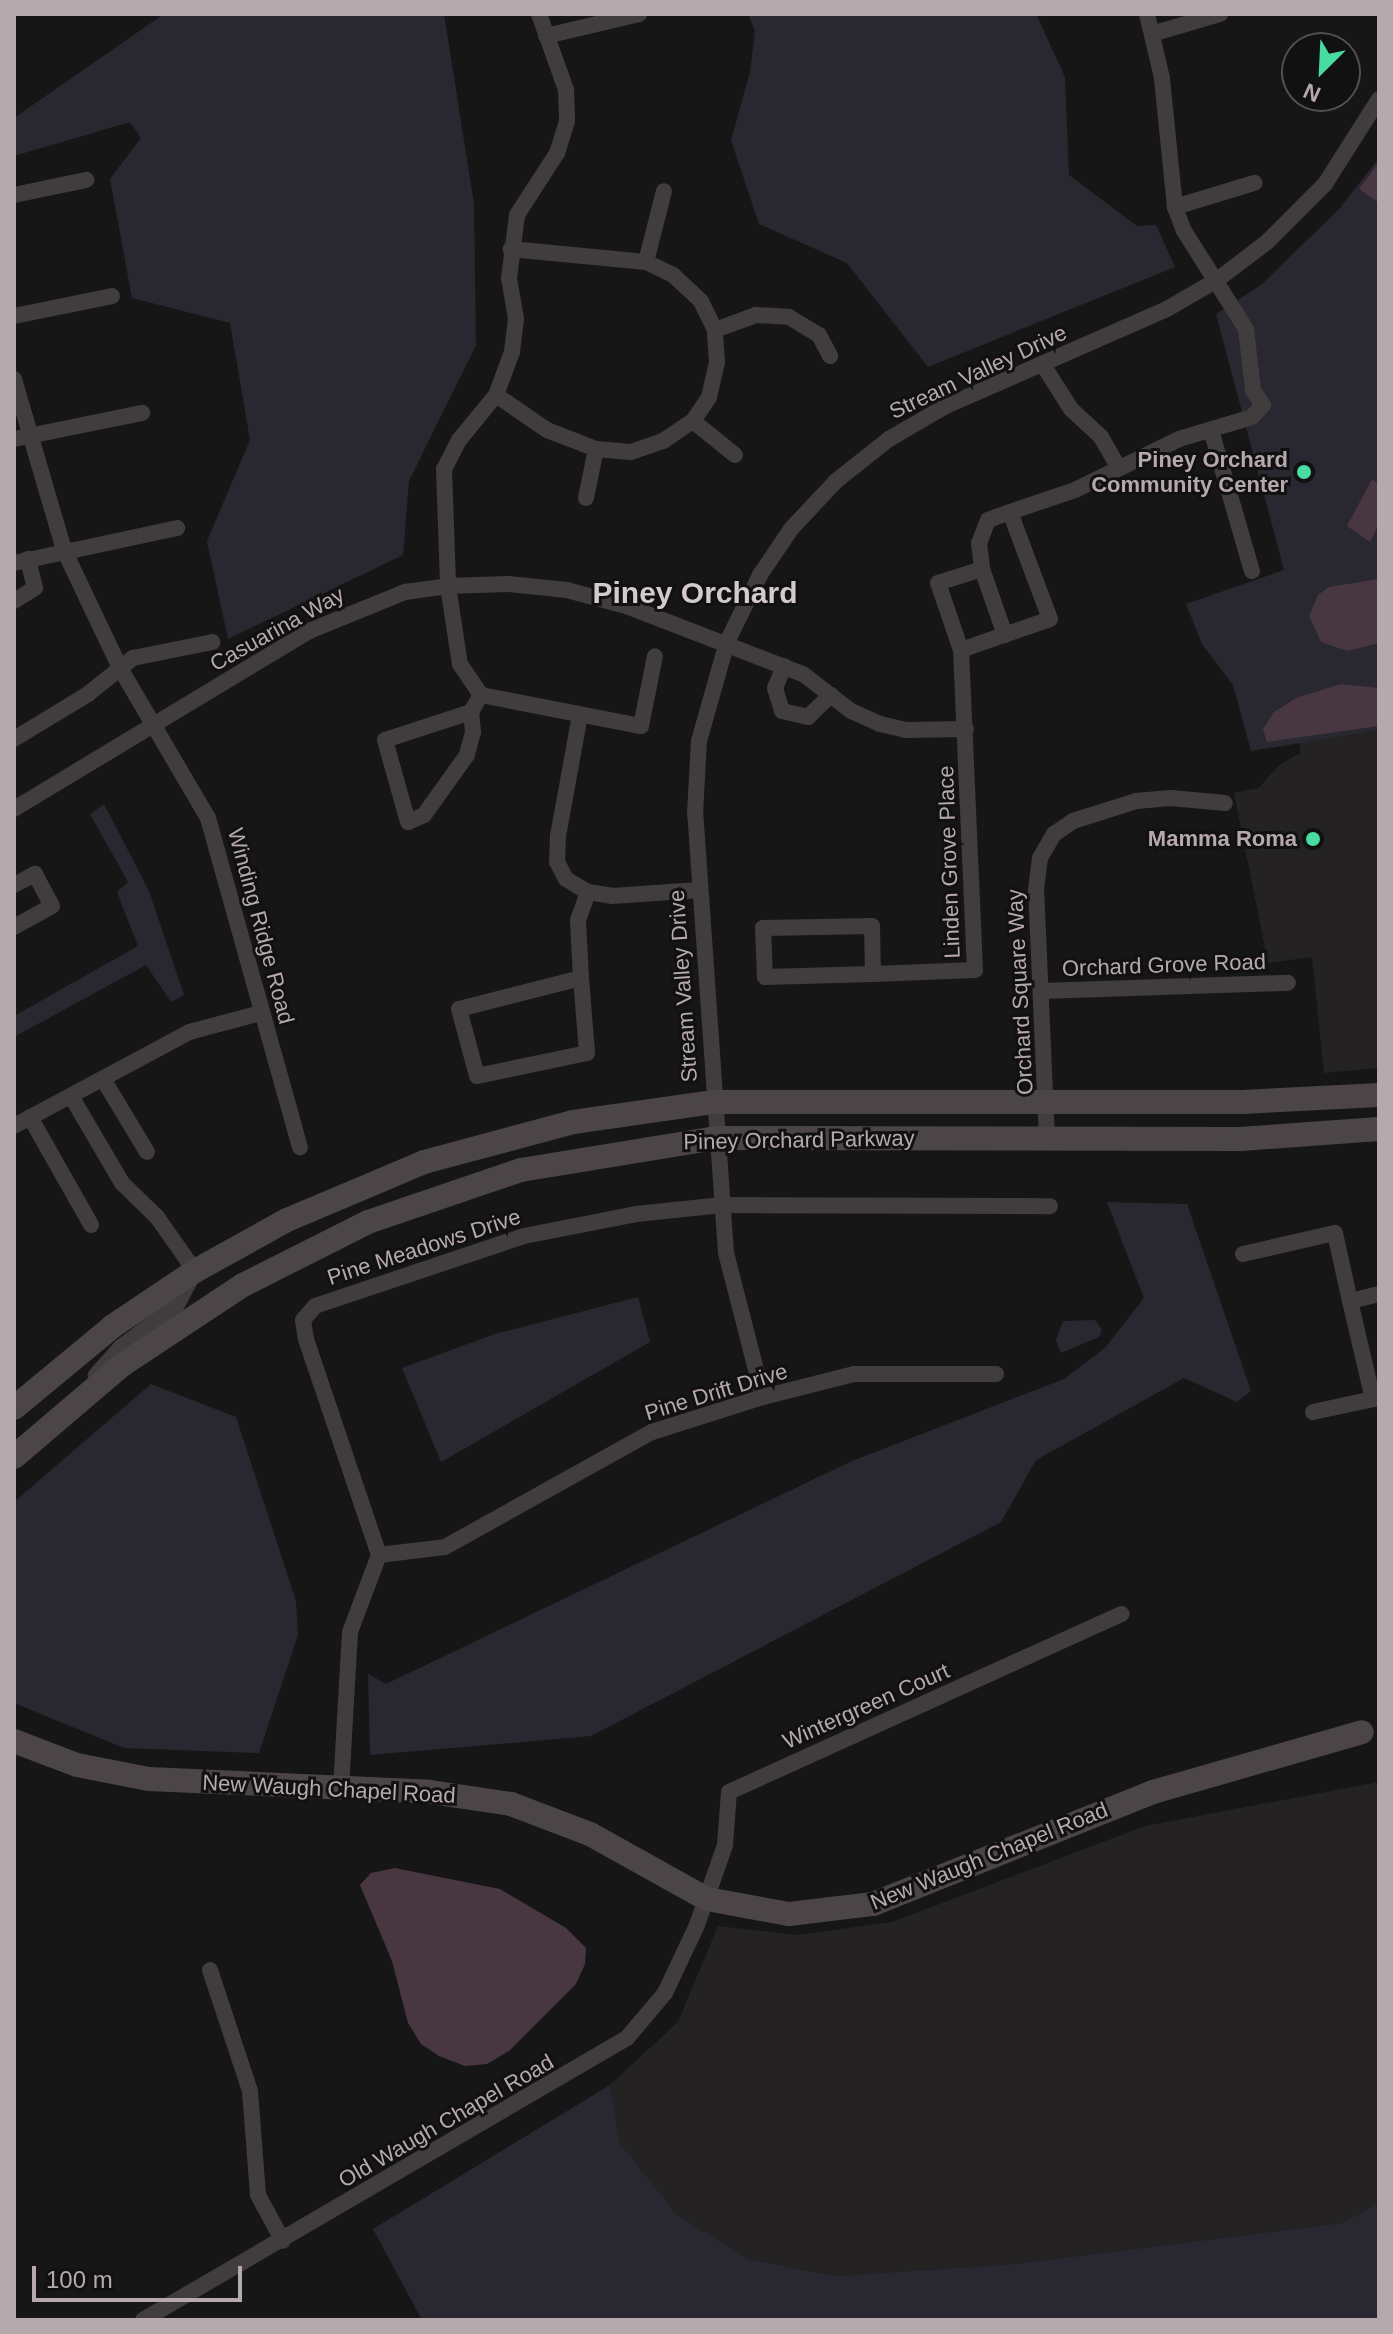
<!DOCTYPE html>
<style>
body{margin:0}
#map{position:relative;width:1393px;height:2334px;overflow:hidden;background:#171616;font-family:Helvetica,sans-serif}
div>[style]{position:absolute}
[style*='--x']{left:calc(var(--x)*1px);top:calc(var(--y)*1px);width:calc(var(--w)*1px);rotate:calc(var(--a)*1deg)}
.built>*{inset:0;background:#242222}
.green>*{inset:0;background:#292831}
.water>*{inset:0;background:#483741}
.street>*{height:16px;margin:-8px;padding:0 8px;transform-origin:8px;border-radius:8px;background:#413c3d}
.secondary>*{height:24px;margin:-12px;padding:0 12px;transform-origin:12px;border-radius:12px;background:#4b4547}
.dots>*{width:22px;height:22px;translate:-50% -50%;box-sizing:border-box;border:4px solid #121111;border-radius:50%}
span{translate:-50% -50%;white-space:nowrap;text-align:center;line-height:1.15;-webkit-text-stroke:6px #121111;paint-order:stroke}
.street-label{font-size:22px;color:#b6a9ae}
.poi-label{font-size:22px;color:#b6a9ae;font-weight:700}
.right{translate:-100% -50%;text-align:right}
.district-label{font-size:30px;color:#d2cacc;font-weight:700}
.frame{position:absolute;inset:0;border:16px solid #b6a9ae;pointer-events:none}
.north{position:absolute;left:1281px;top:32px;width:80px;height:80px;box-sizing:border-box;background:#121111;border:2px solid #544e50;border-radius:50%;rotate:204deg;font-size:22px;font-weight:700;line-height:32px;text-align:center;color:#b6a9ae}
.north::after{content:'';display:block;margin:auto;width:28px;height:36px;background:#48dca2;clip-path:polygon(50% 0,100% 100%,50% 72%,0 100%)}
.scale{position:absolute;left:32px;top:2266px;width:210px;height:36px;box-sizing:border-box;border:4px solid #b6a9ae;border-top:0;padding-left:10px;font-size:24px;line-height:28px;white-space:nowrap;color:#b6a9ae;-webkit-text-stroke:6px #121111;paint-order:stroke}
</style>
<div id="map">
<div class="built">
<i style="clip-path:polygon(1379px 730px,1379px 1068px,1324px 1073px,1312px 957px,1268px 963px,1234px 793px,1259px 788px,1279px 765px,1300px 753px,1300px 742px)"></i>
<i style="clip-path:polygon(1379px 1782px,1379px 2203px,1342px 2223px,1014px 2264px,836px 2276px,748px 2259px,677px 2216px,620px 2143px,610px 2085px,678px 2022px,718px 1926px,797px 1935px,892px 1922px,1145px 1826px)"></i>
</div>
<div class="green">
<i style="clip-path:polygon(164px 14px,444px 14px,474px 204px,476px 345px,409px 481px,403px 555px,228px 639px,207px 541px,250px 440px,230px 323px,132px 298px,110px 179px,141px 138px,130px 122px,14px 156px,14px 118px)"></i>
<i style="clip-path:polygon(748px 14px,1036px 14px,1065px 77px,1069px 175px,1137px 226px,1156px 225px,1175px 267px,928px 367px,847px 263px,759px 224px,731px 140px,750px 72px,755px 31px)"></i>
<i style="clip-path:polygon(1379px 158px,1379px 730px,1251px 751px,1233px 685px,1202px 644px,1186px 604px,1284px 570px,1216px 314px,1261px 285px,1339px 209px)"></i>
<i style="clip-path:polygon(104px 804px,149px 891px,184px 995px,171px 1002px,146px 965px,14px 1037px,14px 1016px,138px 946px,117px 892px,128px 882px,90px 814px)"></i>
<i style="clip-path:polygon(1107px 1202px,1187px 1204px,1251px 1391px,1237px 1402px,1184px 1378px,1036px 1460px,1001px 1522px,591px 1736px,370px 1755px,368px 1674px,386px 1684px,852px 1461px,1064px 1379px,1105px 1348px,1144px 1298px)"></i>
<i style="clip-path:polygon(638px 1297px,650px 1342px,441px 1462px,402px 1368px,495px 1334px)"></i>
<i style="clip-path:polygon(1095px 1320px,1102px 1330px,1099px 1337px,1061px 1353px,1056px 1340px,1063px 1321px)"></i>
<i style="clip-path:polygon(151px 1384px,236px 1417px,296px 1601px,298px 1635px,259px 1753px,124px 1748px,14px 1703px,14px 1502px)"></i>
<i style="clip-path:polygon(610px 2085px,620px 2143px,677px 2215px,748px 2259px,836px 2276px,1014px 2264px,1342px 2223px,1379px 2203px,1379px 2320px,422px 2320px,373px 2229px)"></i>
</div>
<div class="water">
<i style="clip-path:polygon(1379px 162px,1379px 203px,1359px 189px)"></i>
<i style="clip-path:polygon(1372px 479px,1379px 484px,1379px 524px,1370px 542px,1347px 526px)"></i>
<i style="clip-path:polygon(1379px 579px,1379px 643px,1347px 651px,1321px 642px,1309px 616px,1318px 595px,1329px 587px)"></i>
<i style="clip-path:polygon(1341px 684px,1379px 688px,1379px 726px,1267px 742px,1263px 729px,1274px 712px,1296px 698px)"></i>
<i style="clip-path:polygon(395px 1868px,500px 1889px,566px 1928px,586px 1948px,585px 1964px,576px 1984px,509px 2051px,487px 2064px,465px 2066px,439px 2056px,421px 2044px,408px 2023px,392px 1961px,360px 1885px,371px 1873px)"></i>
</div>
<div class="street">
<i style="--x:539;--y:14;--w:81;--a:70.4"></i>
<i style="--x:566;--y:90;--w:31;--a:88"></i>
<i style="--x:567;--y:121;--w:34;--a:107"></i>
<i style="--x:557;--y:153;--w:74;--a:122.8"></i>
<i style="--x:517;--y:215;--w:64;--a:97.2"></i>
<i style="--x:509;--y:278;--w:42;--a:80.3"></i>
<i style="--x:516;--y:319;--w:33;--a:97"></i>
<i style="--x:512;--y:352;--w:46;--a:110.4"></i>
<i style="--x:496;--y:395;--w:58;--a:129.4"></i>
<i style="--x:459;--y:440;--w:33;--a:117"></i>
<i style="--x:444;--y:469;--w:117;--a:88"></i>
<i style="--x:448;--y:586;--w:79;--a:81.3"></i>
<i style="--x:460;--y:664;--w:37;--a:56"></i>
<i style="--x:481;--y:695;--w:163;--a:11"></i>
<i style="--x:641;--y:726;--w:71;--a:-78.7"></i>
<i style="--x:1155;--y:33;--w:68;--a:-16.3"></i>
<i style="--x:546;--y:36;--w:96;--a:-13.3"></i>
<i style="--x:14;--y:195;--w:74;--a:-11.8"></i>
<i style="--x:1175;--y:207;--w:83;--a:-16.9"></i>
<i style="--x:646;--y:262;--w:73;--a:-75.8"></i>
<i style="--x:14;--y:316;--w:100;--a:-11.5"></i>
<i style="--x:715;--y:330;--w:44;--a:-20.1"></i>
<i style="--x:756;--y:315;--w:33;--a:3"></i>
<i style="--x:789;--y:317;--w:35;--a:31"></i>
<i style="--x:819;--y:335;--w:24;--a:62"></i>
<i style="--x:1043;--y:365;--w:52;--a:57.5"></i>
<i style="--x:1071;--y:409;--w:41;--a:43"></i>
<i style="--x:1101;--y:437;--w:34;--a:60"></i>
<i style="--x:14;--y:379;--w:178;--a:73.7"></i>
<i style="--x:64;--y:550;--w:131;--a:64.6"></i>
<i style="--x:120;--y:668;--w:174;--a:59.6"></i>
<i style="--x:208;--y:818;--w:342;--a:74.4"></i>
<i style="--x:496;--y:395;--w:62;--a:34.5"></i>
<i style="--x:547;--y:430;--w:53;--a:21.2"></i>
<i style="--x:596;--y:449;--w:35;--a:5"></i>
<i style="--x:631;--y:452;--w:34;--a:-19"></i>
<i style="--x:663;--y:441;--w:36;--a:-34"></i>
<i style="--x:693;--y:421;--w:29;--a:-56"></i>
<i style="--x:709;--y:397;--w:36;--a:-77"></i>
<i style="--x:717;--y:362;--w:32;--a:-94"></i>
<i style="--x:715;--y:330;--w:32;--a:-116"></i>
<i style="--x:701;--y:301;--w:38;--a:-137"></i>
<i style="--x:673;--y:275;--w:30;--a:-154"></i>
<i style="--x:646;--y:262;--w:136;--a:-174.5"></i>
<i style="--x:693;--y:421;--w:54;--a:39"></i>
<i style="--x:1211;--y:430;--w:147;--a:73.8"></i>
<i style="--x:14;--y:439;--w:131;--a:-11.5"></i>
<i style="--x:586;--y:498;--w:50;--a:-78.5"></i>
<i style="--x:1010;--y:512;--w:69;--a:-18.7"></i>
<i style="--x:1075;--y:490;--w:116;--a:-26.1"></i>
<i style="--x:1179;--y:439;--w:76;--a:-16.8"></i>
<i style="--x:1252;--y:417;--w:16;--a:-47"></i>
<i style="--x:1263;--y:405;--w:18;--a:-124"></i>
<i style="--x:1253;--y:390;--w:61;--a:-96.5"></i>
<i style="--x:1246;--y:329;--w:116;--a:-122.3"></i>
<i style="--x:1184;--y:231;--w:26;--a:-111"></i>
<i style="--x:1175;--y:207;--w:130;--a:-95.8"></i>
<i style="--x:1162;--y:78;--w:66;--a:-103.2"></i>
<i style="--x:14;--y:563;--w:167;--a:-12.1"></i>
<i style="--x:982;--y:569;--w:70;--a:70.8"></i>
<i style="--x:14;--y:601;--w:25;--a:-32"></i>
<i style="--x:35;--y:588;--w:30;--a:-104"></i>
<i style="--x:784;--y:666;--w:24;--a:112"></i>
<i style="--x:775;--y:688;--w:24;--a:73"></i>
<i style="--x:782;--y:711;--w:27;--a:13"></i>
<i style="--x:808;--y:717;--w:32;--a:-44"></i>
<i style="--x:471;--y:712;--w:20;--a:84"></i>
<i style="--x:473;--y:732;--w:24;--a:105"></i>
<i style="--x:467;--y:755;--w:74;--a:125.6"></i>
<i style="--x:424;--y:815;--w:17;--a:156"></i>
<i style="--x:408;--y:822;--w:85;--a:-105.7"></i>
<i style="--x:385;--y:740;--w:90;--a:-18"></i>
<i style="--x:471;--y:712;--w:20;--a:-60"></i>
<i style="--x:580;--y:715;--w:123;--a:100.3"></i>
<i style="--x:558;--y:836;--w:26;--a:92"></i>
<i style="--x:557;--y:862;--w:19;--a:62"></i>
<i style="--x:566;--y:879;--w:26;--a:31"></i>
<i style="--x:588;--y:892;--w:24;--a:9"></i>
<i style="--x:612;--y:896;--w:87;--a:-3.9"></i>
<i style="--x:14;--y:739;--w:87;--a:-31.3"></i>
<i style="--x:88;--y:694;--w:58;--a:-38.7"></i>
<i style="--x:133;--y:658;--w:81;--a:-11.4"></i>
<i style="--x:14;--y:809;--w:345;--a:-31.1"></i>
<i style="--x:309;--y:631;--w:104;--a:-22.1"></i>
<i style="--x:405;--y:592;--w:43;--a:-7.9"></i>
<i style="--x:448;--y:586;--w:60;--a:-1.9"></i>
<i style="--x:508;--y:584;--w:59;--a:5.8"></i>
<i style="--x:567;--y:590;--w:64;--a:15.3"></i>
<i style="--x:629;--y:607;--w:186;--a:21.1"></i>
<i style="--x:803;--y:674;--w:61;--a:37.6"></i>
<i style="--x:851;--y:711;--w:32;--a:24"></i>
<i style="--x:880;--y:724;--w:27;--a:13"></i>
<i style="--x:906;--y:730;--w:60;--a:-1"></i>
<i style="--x:14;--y:885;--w:24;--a:-28"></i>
<i style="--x:35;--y:874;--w:36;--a:62"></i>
<i style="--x:52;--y:906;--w:43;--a:151.1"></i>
<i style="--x:873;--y:974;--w:48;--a:-91.2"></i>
<i style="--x:872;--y:926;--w:109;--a:178.9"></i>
<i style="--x:763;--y:928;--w:49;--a:87.7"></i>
<i style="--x:765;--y:977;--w:108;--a:-1.6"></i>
<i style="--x:873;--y:974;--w:102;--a:-2.2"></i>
<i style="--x:975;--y:970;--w:320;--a:-92.5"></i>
<i style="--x:961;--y:650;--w:94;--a:-19.2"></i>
<i style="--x:1050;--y:619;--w:114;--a:-110.5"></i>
<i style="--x:1010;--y:512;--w:23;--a:160"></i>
<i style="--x:988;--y:520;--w:25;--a:111"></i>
<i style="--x:979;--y:543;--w:26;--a:83"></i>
<i style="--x:982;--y:569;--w:46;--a:162.3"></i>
<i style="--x:938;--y:583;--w:71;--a:71.1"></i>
<i style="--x:581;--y:978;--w:75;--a:85.4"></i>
<i style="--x:587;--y:1053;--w:112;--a:168.2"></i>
<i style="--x:477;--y:1076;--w:69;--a:-105"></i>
<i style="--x:459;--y:1009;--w:126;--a:-14.3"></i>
<i style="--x:581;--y:978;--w:58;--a:-93"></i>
<i style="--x:578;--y:920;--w:30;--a:-70"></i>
<i style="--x:1042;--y:991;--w:246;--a:-1.9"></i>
<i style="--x:103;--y:1079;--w:85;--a:58.9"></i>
<i style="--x:71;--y:1096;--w:101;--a:59.6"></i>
<i style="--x:122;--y:1183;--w:49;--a:44.2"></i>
<i style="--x:157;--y:1217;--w:66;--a:54.9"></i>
<i style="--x:195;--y:1271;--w:40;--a:118"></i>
<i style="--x:176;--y:1306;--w:69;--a:143.3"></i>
<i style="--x:121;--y:1347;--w:38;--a:132"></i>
<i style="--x:30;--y:1117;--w:124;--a:60.5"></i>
<i style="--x:14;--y:1126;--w:199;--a:-28.2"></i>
<i style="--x:189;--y:1032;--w:74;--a:-14.8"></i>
<i style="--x:1047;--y:1139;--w:249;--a:-92.5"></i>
<i style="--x:1036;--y:890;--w:32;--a:-83"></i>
<i style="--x:1040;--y:858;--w:28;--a:-60"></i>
<i style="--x:1054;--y:834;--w:23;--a:-34"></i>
<i style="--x:1073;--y:821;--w:66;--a:-17.6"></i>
<i style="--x:1136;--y:801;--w:35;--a:-5"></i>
<i style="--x:1171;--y:798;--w:54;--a:5.3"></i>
<i style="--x:1243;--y:1254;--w:94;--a:-12.9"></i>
<i style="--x:1335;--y:1233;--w:70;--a:77.6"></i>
<i style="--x:1379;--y:1294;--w:30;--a:166"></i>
<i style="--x:1350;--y:1301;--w:101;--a:76.8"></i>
<i style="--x:1373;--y:1399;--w:6;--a:-18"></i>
<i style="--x:763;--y:1397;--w:149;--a:-104.4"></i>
<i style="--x:726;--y:1253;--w:440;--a:-94"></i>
<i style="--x:695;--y:814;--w:73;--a:-86.9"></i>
<i style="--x:699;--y:741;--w:103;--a:-74.2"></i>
<i style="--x:727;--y:642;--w:75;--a:-63.8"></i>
<i style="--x:760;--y:575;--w:55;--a:-56"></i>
<i style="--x:791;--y:529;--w:66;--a:-46.8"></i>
<i style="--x:836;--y:481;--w:68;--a:-38.4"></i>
<i style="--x:889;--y:439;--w:66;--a:-30.1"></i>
<i style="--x:946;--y:406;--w:241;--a:-23.7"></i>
<i style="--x:1167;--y:309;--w:58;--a:-30.1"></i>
<i style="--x:1217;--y:280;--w:63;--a:-37.2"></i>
<i style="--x:1267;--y:242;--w:82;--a:-45"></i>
<i style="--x:1325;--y:184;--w:101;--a:-57.6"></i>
<i style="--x:1313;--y:1412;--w:61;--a:-12.2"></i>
<i style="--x:379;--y:1555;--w:66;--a:-6.9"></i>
<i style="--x:445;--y:1547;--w:237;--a:-29.1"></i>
<i style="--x:652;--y:1432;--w:116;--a:-17.5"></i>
<i style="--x:763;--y:1397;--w:94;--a:-14.2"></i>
<i style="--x:854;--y:1374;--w:142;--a:0"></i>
<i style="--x:341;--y:1788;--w:156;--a:-86.7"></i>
<i style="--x:350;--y:1632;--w:82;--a:-69.4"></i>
<i style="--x:379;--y:1555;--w:228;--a:-108.7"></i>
<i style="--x:306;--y:1339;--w:19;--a:-99"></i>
<i style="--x:303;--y:1320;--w:18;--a:-49"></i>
<i style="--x:315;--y:1306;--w:220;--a:-18.5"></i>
<i style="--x:524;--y:1236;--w:114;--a:-11.1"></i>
<i style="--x:636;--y:1214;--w:87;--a:-5.9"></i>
<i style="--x:723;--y:1205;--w:327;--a:0.2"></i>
<i style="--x:210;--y:1970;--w:127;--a:71.7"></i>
<i style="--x:250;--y:2091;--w:104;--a:85.6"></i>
<i style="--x:258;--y:2195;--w:52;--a:61.5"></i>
<i style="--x:143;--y:2320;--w:560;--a:-30.23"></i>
<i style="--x:627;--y:2038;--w:59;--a:-49.8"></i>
<i style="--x:665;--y:1993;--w:75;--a:-64.8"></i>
<i style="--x:697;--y:1925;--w:85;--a:-70.7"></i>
<i style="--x:725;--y:1845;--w:53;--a:-85.7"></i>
<i style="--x:729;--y:1792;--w:431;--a:-24.4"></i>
</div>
<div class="secondary">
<i style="--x:14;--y:1408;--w:129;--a:-39.6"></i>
<i style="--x:113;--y:1326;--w:99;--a:-33.9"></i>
<i style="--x:195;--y:1271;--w:105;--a:-29"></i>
<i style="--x:287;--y:1220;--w:149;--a:-22.9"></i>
<i style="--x:424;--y:1162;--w:154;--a:-15"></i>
<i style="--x:573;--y:1122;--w:141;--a:-8.1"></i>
<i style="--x:713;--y:1102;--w:529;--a:0"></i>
<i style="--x:1242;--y:1102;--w:137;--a:-2.9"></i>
<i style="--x:14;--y:1457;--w:142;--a:-40.4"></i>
<i style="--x:122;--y:1365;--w:145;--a:-33.5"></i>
<i style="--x:243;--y:1285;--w:140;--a:-26.7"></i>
<i style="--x:368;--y:1222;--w:162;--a:-18.8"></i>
<i style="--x:521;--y:1170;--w:198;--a:-9.3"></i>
<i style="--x:716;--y:1138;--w:524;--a:0.11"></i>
<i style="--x:1240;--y:1139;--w:139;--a:-4.1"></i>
<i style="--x:14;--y:1741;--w:67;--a:20.9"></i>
<i style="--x:77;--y:1765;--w:73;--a:11"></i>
<i style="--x:149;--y:1779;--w:281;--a:2.6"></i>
<i style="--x:430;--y:1792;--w:82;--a:8.4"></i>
<i style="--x:511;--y:1804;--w:85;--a:20.8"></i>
<i style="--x:590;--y:1834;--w:134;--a:29.1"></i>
<i style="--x:707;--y:1899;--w:83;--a:10.4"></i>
<i style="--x:789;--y:1914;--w:85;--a:-6.8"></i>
<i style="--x:873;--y:1904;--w:302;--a:-21.8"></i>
<i style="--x:1153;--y:1792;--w:217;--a:-16"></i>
</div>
<div class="dots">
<i style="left:1304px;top:472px;background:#48dca2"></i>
<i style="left:1313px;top:839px;background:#48dca2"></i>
</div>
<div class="street-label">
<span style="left:978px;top:372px;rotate:-25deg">Stream Valley Drive</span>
<span style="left:277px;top:629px;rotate:-29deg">Casuarina Way</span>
<span style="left:949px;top:862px;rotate:-92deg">Linden Grove Place</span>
<span style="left:261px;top:926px;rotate:75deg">Winding Ridge Road</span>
<span style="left:1164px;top:965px;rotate:-2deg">Orchard Grove Road</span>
<span style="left:683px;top:986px;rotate:-94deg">Stream Valley Drive</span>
<span style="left:1020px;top:992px;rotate:-93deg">Orchard Square Way</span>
<span style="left:799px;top:1140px;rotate:-1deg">Piney Orchard Parkway</span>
<span style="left:424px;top:1247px;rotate:-18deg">Pine Meadows Drive</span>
<span style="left:716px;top:1392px;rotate:-17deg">Pine Drift Drive</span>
<span style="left:866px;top:1706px;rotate:-24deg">Wintergreen Court</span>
<span style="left:329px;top:1789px;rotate:3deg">New Waugh Chapel Road</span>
<span style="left:989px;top:1856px;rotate:-22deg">New Waugh Chapel Road</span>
<span style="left:446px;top:2121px;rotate:-30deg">Old Waugh Chapel Road</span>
</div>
<div class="poi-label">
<span class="right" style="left:1288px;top:472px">Piney Orchard<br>Community Center</span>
<span class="right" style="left:1297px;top:839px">Mamma Roma</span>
</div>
<div class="district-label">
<span style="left:695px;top:593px">Piney Orchard</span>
</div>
<div class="frame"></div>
<div class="north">N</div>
<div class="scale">100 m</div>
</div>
